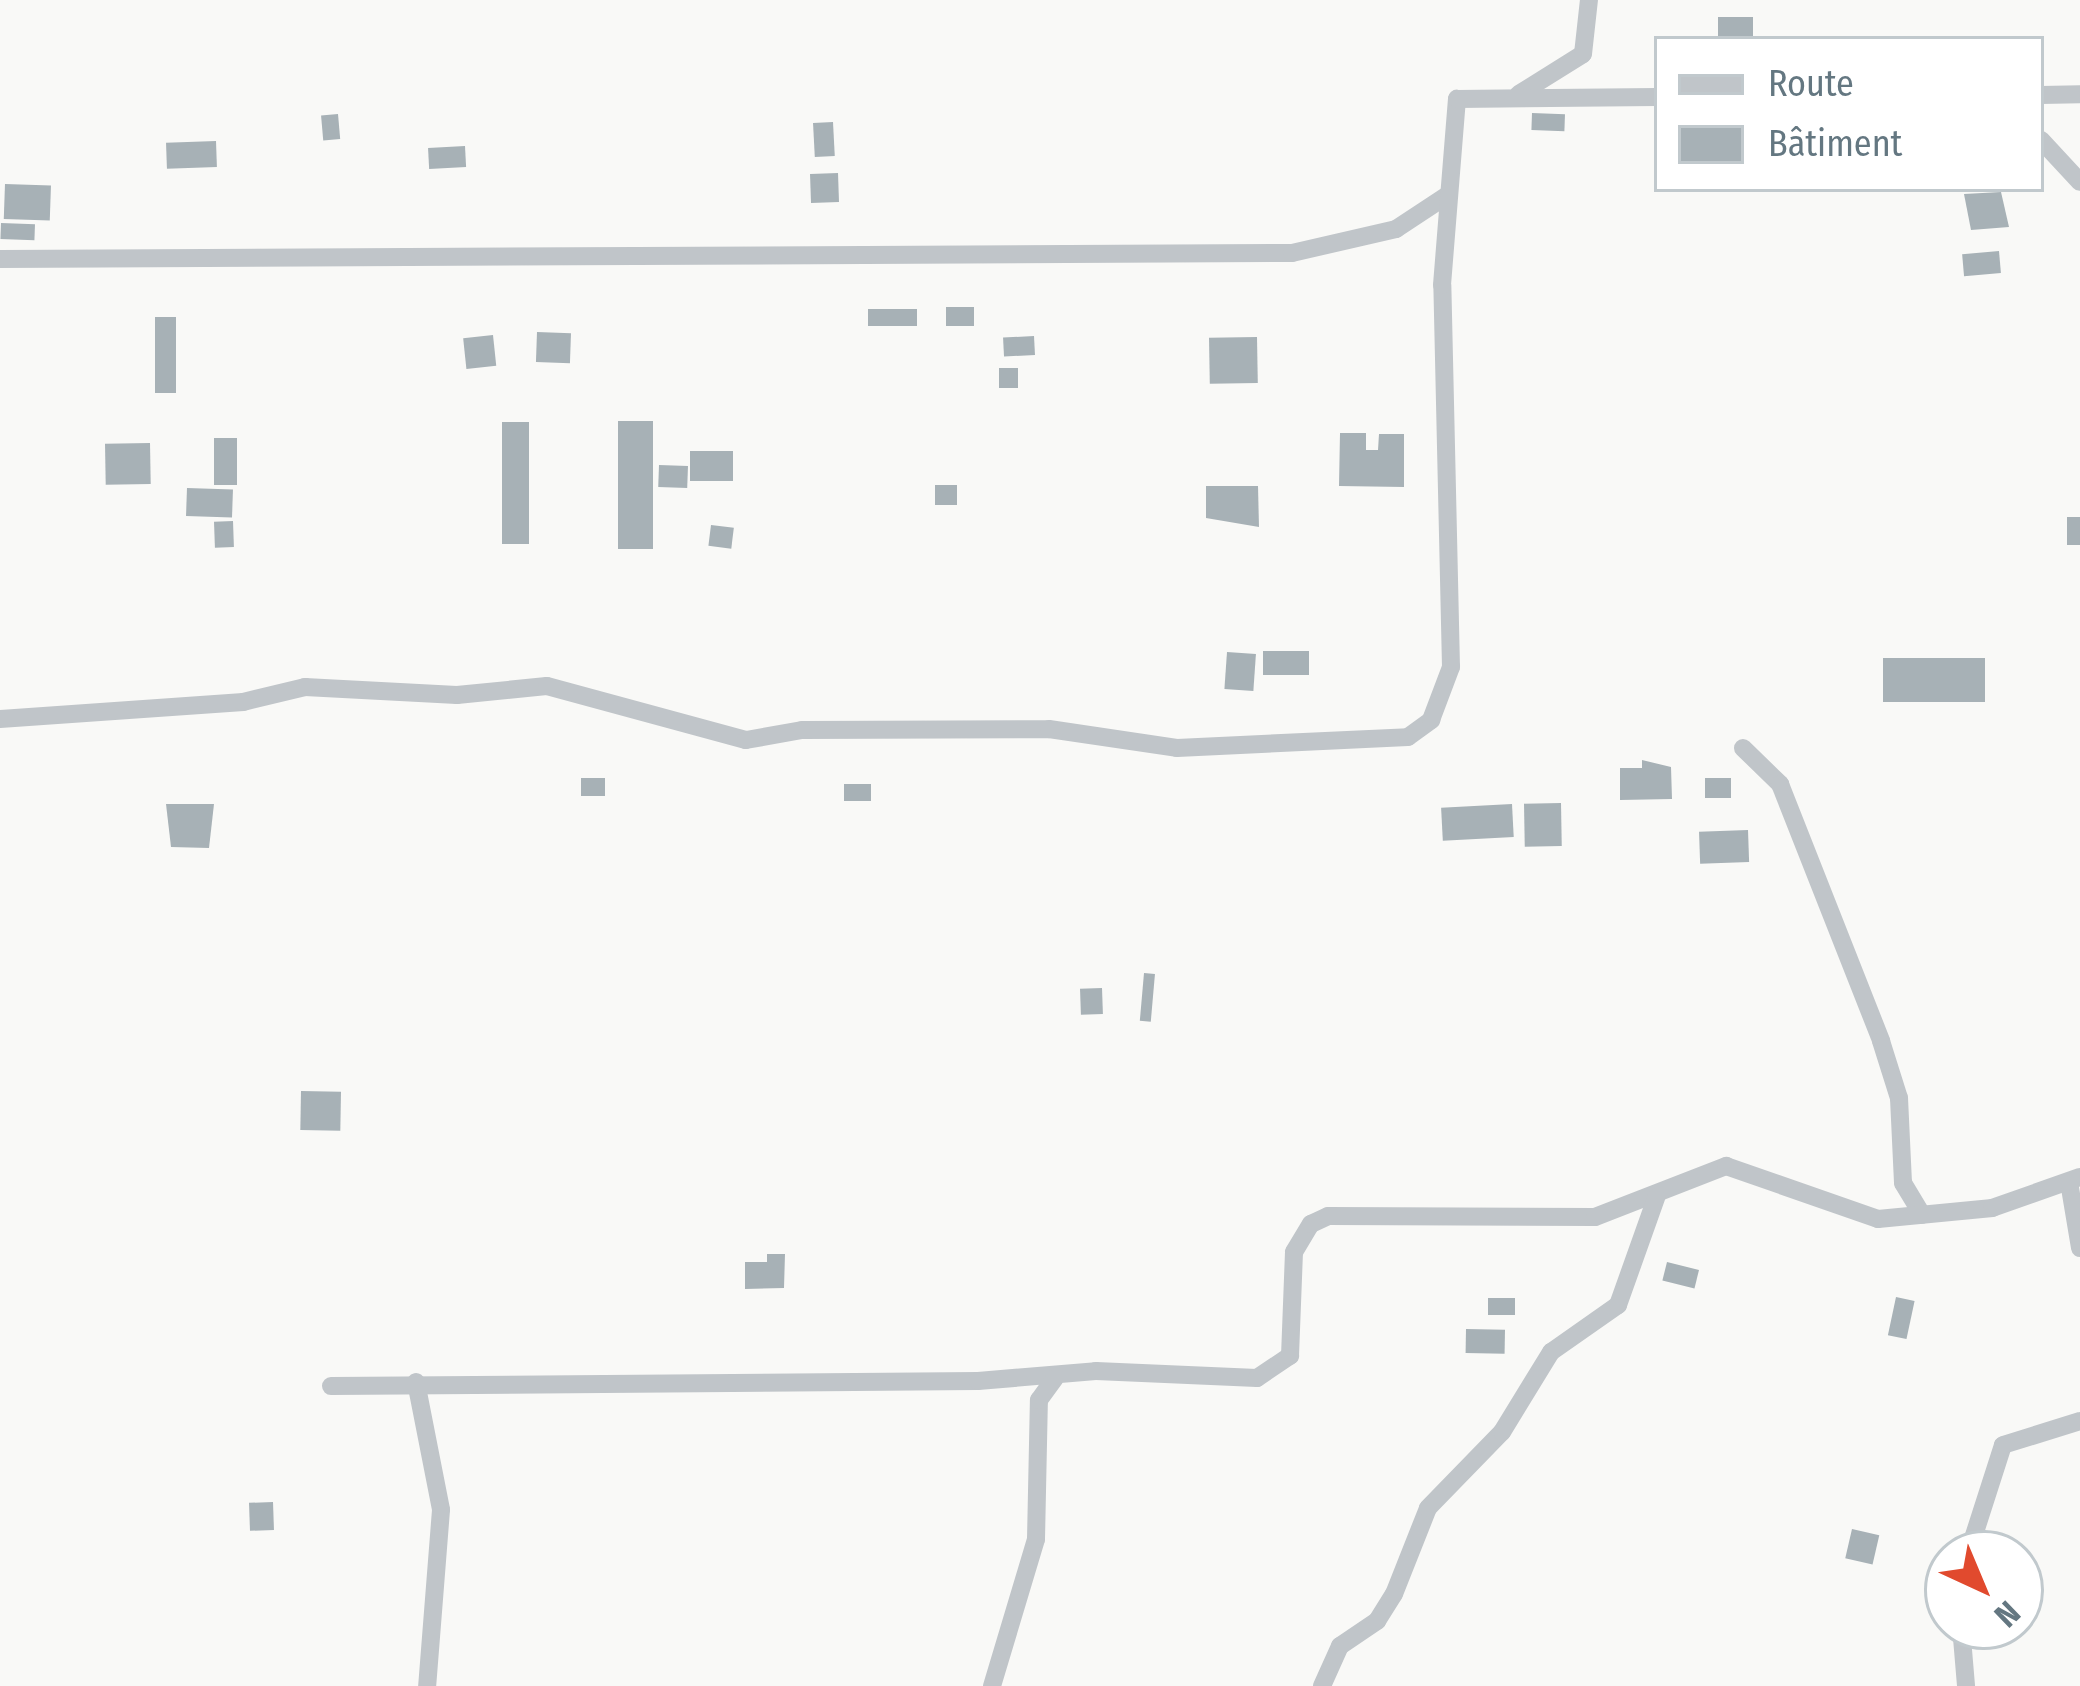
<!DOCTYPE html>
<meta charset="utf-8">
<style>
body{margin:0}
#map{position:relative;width:2080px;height:1686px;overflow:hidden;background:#f9f9f7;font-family:"Fira Sans Condensed",sans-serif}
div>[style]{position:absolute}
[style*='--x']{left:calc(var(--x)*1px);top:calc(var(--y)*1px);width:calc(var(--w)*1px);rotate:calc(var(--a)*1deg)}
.building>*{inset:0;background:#a7b1b6;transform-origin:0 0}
.street>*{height:18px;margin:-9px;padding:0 9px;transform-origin:9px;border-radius:9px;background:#c0c5c9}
span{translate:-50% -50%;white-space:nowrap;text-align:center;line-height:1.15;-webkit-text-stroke:12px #fff;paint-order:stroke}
.legend{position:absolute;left:1654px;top:36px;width:390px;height:156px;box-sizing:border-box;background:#fff;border:3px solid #c1c9cd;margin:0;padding:15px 21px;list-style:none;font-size:36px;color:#647781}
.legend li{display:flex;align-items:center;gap:24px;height:60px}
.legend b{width:60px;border:3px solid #c1c9cd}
.north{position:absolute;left:1924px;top:1530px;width:120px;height:120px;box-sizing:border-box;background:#fff;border:3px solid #c1c9cd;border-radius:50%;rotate:136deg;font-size:33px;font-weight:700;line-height:48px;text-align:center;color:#647781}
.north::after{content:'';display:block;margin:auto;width:42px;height:54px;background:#e14a2e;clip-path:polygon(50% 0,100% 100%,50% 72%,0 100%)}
</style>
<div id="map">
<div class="building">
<i style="left:1753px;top:17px;width:22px;height:35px;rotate:90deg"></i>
<i style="left:1532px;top:113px;width:33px;height:17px;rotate:2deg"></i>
<i style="left:338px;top:114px;width:25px;height:17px;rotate:85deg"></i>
<i style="left:833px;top:122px;width:34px;height:20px;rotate:87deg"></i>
<i style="left:216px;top:141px;width:26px;height:50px;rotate:88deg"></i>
<i style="left:465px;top:146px;width:21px;height:37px;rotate:87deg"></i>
<i style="left:838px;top:173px;width:29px;height:28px;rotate:88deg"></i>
<i style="left:5px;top:184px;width:46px;height:35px;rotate:2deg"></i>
<i style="clip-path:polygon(2001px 192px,2009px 227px,1971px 230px,1964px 194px)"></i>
<i style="left:1px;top:223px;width:34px;height:16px;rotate:2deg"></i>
<i style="left:1999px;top:251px;width:22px;height:37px;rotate:85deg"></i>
<i style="left:946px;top:307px;width:28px;height:19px"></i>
<i style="left:868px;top:309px;width:49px;height:17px"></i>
<i style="left:155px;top:317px;width:21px;height:76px"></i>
<i style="left:537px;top:332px;width:34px;height:30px;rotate:2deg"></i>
<i style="left:493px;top:335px;width:31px;height:30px;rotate:84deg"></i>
<i style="left:1034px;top:336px;width:19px;height:31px;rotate:87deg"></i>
<i style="left:1257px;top:337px;width:46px;height:48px;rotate:89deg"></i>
<i style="left:1018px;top:368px;width:20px;height:19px;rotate:90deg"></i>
<i style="left:618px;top:421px;width:35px;height:128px"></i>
<i style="left:529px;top:422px;width:122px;height:27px;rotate:90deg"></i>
<i style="clip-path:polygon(1340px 433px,1366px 433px,1366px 450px,1378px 450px,1379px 434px,1404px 434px,1404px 487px,1339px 486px)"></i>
<i style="left:237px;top:438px;width:47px;height:23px;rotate:90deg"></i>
<i style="left:150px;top:443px;width:41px;height:45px;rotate:89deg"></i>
<i style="left:733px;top:451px;width:30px;height:43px;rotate:90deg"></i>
<i style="left:659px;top:465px;width:29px;height:22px;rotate:2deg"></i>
<i style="left:935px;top:485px;width:22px;height:20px"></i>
<i style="clip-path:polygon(1206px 486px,1258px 486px,1259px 527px,1206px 518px)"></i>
<i style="left:187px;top:488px;width:46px;height:28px;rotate:2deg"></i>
<i style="left:2067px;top:517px;width:13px;height:28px"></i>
<i style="left:233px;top:521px;width:26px;height:19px;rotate:88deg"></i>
<i style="left:711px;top:525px;width:23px;height:21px;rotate:7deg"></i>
<i style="left:1263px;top:651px;width:46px;height:24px"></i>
<i style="left:1227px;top:652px;width:29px;height:37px;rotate:4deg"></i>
<i style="left:1883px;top:658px;width:102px;height:44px"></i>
<i style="clip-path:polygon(1642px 760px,1671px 767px,1672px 799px,1620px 800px,1620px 768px,1642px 768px)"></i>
<i style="left:605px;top:778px;width:18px;height:24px;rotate:90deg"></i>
<i style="left:1705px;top:778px;width:26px;height:20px"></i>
<i style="left:844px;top:784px;width:27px;height:17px"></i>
<i style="left:1561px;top:803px;width:43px;height:37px;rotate:89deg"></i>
<i style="clip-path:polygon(166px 804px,214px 804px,209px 848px,171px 847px)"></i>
<i style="left:1512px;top:804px;width:33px;height:71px;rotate:87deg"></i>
<i style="left:1748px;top:830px;width:32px;height:49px;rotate:88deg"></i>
<i style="left:1144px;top:973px;width:11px;height:48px;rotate:5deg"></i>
<i style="left:1102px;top:988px;width:26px;height:22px;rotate:88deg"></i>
<i style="left:301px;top:1091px;width:40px;height:39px;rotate:1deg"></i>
<i style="clip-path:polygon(767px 1254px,785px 1254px,784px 1288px,745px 1289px,745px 1262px,767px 1262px)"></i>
<i style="left:1667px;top:1262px;width:33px;height:19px;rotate:14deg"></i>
<i style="left:1896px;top:1297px;width:19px;height:39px;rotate:12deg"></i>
<i style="left:1488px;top:1298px;width:27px;height:17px"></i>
<i style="left:1466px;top:1329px;width:39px;height:24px;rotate:1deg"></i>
<i style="left:273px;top:1502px;width:28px;height:24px;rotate:88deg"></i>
<i style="left:1852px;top:1529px;width:28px;height:30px;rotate:13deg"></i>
</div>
<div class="street">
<i style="--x:1519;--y:94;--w:75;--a:-32"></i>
<i style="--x:1583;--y:54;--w:54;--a:-83.7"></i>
<i style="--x:2041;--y:95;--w:39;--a:-1"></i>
<i style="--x:2041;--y:140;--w:57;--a:47.1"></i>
<i style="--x:0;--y:259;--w:1292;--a:-0.27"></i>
<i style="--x:1292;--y:253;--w:107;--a:-13"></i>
<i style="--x:1396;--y:229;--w:60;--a:-33.4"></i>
<i style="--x:0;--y:719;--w:244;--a:-4"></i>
<i style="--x:243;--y:702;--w:64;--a:-13.6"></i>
<i style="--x:305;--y:687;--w:152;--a:3"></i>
<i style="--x:457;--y:695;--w:90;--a:-5.7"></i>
<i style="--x:547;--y:686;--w:206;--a:15.2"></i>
<i style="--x:746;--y:740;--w:57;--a:-10.1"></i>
<i style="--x:802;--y:730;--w:247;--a:-0.2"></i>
<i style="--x:1049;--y:729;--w:129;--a:8.4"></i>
<i style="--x:1177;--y:748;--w:231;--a:-2.7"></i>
<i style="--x:1408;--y:737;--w:29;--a:-36"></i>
<i style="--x:1431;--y:720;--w:57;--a:-69.3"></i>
<i style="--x:1451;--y:667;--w:382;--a:-91.3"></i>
<i style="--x:1442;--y:285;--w:187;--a:-85.4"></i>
<i style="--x:1457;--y:99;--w:200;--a:-0.6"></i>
<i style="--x:1743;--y:748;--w:52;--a:44.2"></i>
<i style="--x:1780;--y:784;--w:276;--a:68.5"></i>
<i style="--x:1881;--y:1041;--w:60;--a:72.5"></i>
<i style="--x:1899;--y:1098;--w:85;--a:87.3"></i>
<i style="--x:1903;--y:1183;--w:37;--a:59"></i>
<i style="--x:2069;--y:1182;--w:67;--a:80.5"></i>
<i style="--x:416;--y:1382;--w:130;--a:78.9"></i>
<i style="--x:441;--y:1510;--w:177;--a:94.5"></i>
<i style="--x:331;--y:1386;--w:647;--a:-0.44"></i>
<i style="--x:978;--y:1381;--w:118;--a:-4.8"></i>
<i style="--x:1096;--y:1371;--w:161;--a:2.5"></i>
<i style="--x:1257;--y:1378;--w:40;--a:-34"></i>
<i style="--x:1290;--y:1356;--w:104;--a:-87.8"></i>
<i style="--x:1294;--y:1252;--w:33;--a:-59"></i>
<i style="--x:1311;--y:1224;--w:19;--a:-25"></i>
<i style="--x:1328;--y:1216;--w:267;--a:0.2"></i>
<i style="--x:1595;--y:1217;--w:141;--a:-21.3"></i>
<i style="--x:1726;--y:1166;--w:161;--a:19.2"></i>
<i style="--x:1878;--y:1219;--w:115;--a:-5.5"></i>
<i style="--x:1992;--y:1208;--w:93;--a:-19.4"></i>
<i style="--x:1968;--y:1554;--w:114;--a:-72.2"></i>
<i style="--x:2003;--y:1445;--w:81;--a:-17.3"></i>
<i style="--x:1961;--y:1626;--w:60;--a:85.2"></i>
<i style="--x:992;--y:1686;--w:153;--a:-73.3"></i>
<i style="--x:1036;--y:1539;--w:139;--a:-88.8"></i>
<i style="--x:1039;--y:1400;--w:27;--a:-54"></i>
<i style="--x:1322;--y:1686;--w:44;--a:-65.8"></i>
<i style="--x:1340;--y:1646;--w:45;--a:-34"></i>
<i style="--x:1377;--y:1621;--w:32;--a:-58"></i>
<i style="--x:1394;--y:1594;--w:92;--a:-68.4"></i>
<i style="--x:1428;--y:1508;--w:106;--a:-45.8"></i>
<i style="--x:1502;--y:1432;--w:94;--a:-58.5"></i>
<i style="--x:1551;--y:1352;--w:82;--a:-35"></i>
<i style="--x:1618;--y:1305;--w:114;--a:-70.4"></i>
</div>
<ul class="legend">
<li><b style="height:15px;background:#c0c5c9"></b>Route</li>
<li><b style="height:33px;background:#a7b1b6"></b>Bâtiment</li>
</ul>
<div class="north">N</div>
</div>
